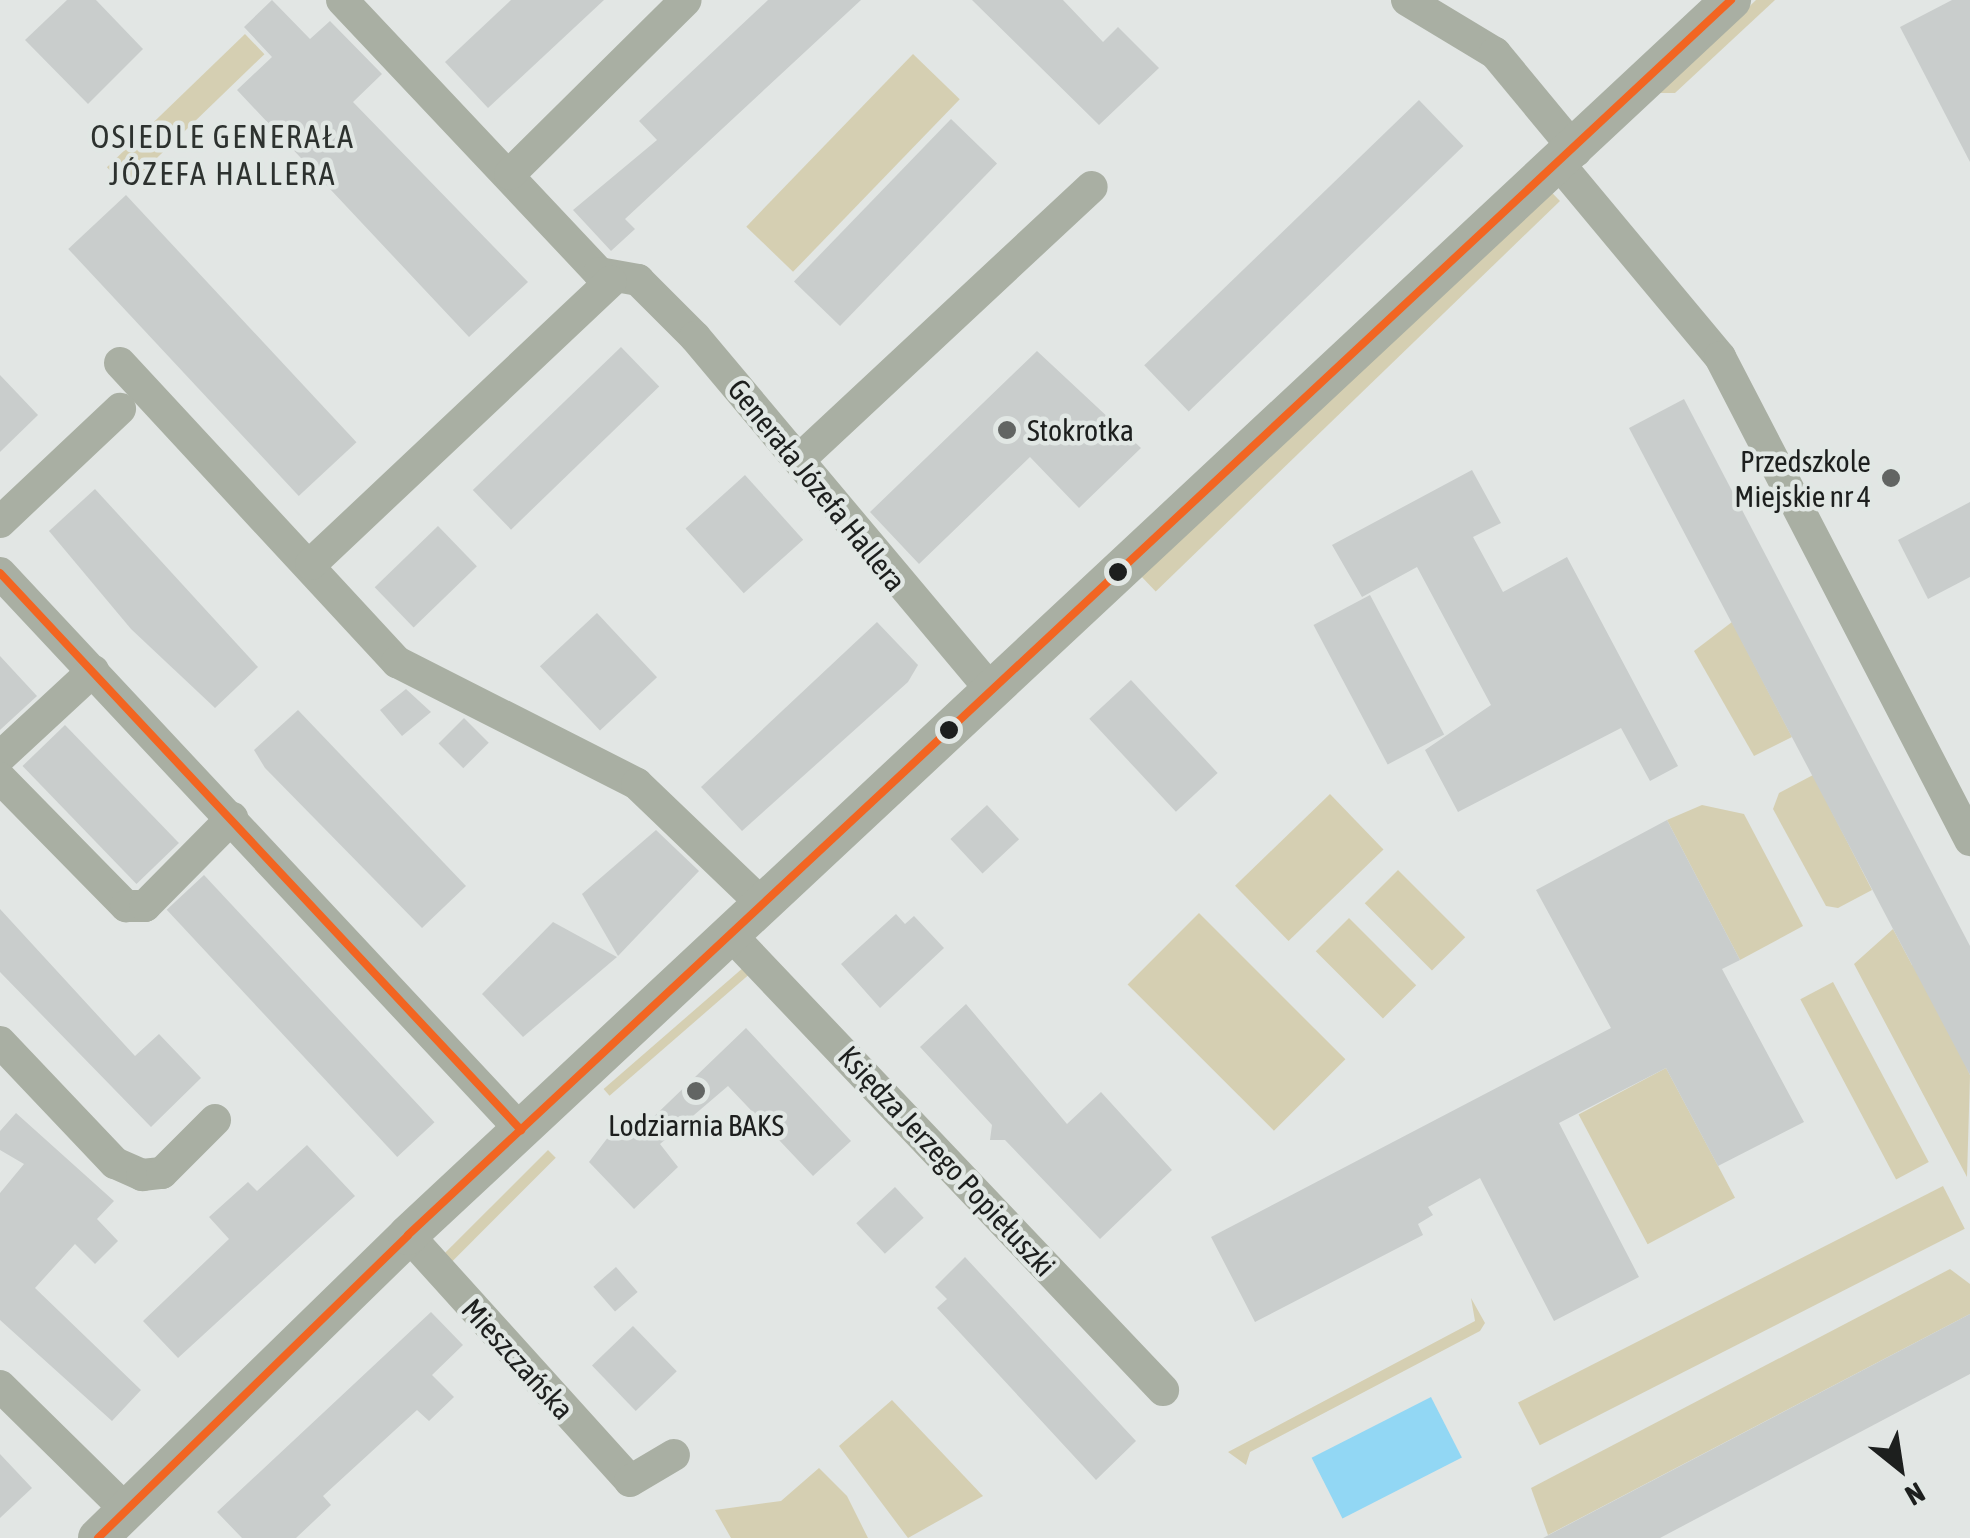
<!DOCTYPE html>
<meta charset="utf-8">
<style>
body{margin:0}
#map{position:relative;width:1970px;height:1538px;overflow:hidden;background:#e2e6e4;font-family:"Asap Condensed",sans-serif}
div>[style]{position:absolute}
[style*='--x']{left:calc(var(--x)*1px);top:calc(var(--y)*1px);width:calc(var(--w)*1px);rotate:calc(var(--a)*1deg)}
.green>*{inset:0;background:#d5cfb2;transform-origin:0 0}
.water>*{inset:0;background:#92d7f4;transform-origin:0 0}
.building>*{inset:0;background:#c9cdcc;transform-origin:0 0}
.minor>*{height:32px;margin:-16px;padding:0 16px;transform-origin:16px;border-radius:16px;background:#a9afa3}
.tertiary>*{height:40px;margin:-20px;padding:0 20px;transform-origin:20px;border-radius:20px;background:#a9afa3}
.bus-1>*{height:8px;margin:-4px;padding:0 4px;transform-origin:4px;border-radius:4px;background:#f26522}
.dots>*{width:28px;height:28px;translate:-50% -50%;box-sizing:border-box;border:5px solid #e1e7e4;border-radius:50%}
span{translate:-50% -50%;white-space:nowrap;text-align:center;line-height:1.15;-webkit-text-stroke:9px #e1e7e4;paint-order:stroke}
.poi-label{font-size:30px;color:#1d1f1e}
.left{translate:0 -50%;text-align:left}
.right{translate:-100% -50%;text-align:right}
.street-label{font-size:30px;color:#1d1f1e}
.neighbourhood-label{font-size:32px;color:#2d322f;letter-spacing:2.5px}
.north{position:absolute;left:1850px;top:1418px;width:100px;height:100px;-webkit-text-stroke:8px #e1e7e4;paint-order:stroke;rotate:150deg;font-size:28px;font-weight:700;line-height:40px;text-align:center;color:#1d1f1e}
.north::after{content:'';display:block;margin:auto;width:35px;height:45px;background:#1d1f1e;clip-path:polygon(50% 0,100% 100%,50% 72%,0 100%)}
</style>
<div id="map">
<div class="green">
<i style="clip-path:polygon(1756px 0,1775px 0,1675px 93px,1659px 93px)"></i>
<i style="left:245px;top:34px;width:28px;height:192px;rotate:46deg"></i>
<i style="left:913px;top:54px;width:65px;height:240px;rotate:44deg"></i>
<i style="left:1560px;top:201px;width:562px;height:31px;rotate:136deg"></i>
<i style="clip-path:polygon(1732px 622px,1792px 737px,1754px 756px,1694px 651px)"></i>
<i style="clip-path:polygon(1813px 775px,1872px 890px,1838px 908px,1826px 906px,1773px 809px,1779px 793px)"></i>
<i style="left:1330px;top:794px;width:77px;height:132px;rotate:46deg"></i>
<i style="clip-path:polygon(1702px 805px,1744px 814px,1803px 926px,1740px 960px,1667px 820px)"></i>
<i style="left:1398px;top:870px;width:95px;height:47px;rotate:45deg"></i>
<i style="left:1199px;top:913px;width:207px;height:101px;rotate:45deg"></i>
<i style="left:1349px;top:918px;width:95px;height:47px;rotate:45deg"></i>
<i style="clip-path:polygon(1893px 929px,1912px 965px,1920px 963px,1970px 1075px,1967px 1177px,1854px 964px)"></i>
<i style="left:744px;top:967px;width:9px;height:186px;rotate:49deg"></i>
<i style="left:1833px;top:982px;width:204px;height:37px;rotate:62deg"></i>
<i style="left:1666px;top:1068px;width:147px;height:99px;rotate:62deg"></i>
<i style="left:548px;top:1150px;width:11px;height:149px;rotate:45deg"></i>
<i style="left:1943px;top:1186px;width:48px;height:477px;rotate:63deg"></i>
<i style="clip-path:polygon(1950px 1269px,1970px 1284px,1970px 1314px,1548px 1535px,1531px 1488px)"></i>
<i style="clip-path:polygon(1471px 1298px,1485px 1323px,1480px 1331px,1250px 1452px,1246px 1465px,1228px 1452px,1475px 1321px)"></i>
<i style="clip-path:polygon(892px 1400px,983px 1496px,908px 1538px,839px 1446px)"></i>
<i style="clip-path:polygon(819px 1468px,847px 1496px,868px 1538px,731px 1538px,715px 1510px,781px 1501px)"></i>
</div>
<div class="water">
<i style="left:1431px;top:1397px;width:68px;height:134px;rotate:63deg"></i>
</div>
<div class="building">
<i style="clip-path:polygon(67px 0,96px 0,143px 49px,88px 104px,25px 40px)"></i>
<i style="clip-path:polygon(272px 0,310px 39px,330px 21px,382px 74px,353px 102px,528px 282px,469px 337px,237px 90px,272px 57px,244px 27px)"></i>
<i style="clip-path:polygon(511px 0,604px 0,488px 108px,445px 62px)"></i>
<i style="clip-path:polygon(768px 0,861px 0,625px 219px,635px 229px,611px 251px,573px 210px,657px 140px,639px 121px)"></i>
<i style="clip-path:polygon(972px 0,1063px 0,1103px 42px,1118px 27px,1159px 68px,1099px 125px)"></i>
<i style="clip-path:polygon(1952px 0,1970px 0,1970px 162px,1900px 27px)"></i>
<i style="left:1419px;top:100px;width:64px;height:382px;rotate:46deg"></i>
<i style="left:951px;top:119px;width:64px;height:226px;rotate:44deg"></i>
<i style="left:126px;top:195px;width:338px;height:79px;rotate:47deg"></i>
<i style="left:621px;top:347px;width:55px;height:206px;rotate:46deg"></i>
<i style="clip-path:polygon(1037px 351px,1141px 448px,1079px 508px,1030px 457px,919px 564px,870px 512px)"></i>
<i style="clip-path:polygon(0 375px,38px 415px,0 452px)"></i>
<i style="clip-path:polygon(1684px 399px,1970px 946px,1970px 1075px,1629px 428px)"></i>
<i style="clip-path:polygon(1472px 470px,1501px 523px,1473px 537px,1503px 592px,1567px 557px,1678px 766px,1650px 781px,1621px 728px,1458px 812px,1425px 750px,1491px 705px,1417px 567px,1362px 597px,1332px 545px)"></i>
<i style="left:745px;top:475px;width:87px;height:80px;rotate:48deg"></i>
<i style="clip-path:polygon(95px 489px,258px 667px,215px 708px,131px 629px,49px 531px)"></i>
<i style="clip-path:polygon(1970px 502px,1970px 577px,1928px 599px,1898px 540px)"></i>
<i style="left:438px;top:526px;width:56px;height:88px;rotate:46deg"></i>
<i style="left:1370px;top:595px;width:158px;height:64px;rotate:62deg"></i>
<i style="left:597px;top:613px;width:88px;height:78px;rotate:47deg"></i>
<i style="clip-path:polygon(877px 622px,918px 665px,908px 682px,742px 831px,701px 787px)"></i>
<i style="clip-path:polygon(0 656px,37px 696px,0 730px)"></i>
<i style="left:1131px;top:680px;width:127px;height:57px;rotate:47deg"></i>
<i style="clip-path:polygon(406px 689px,431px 712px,402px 736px,380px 710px)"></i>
<i style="clip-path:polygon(298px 710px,466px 886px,422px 928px,265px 768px,254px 750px)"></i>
<i style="left:464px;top:718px;width:35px;height:36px;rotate:45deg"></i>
<i style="left:65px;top:725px;width:164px;height:59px;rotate:46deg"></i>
<i style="left:987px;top:805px;width:47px;height:50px;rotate:47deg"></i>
<i style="clip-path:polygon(1667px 820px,1740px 960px,1722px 969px,1804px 1122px,1718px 1166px,1666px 1068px,1559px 1123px,1639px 1277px,1554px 1321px,1480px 1178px,1428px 1207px,1433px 1215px,1418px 1224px,1423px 1235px,1255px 1322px,1211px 1237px,1611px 1028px,1536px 890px)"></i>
<i style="clip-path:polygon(656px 830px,699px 871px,618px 956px,582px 894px)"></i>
<i style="left:204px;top:875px;width:338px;height:51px;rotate:47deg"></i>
<i style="clip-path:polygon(0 909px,135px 1056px,159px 1034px,201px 1078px,151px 1127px,0 972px)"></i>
<i style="clip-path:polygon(896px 914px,905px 924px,914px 916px,944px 948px,880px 1008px,841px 964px)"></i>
<i style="clip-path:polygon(553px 922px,617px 957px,523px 1037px,482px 994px)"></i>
<i style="clip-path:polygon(966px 1004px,1067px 1124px,1101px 1092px,1172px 1170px,1100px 1239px,1005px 1140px,990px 1140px,992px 1125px,920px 1047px)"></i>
<i style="clip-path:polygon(746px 1028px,851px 1141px,813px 1176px,728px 1086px,660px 1144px,678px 1167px,634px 1209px,589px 1162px,609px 1136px,636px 1119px,643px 1127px)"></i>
<i style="clip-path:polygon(16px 1113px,114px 1201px,97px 1219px,118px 1241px,95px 1264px,75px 1244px,35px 1288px,141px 1390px,112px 1421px,0 1320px,0 1193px,24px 1164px,0 1150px,0 1131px)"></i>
<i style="clip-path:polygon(307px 1145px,355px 1196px,178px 1358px,143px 1321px,229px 1239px,209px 1217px,248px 1182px,257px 1191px)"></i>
<i style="left:895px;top:1187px;width:42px;height:53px;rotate:47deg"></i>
<i style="clip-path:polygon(965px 1257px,1136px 1441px,1096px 1480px,937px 1308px,947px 1299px,935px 1287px)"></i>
<i style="left:616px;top:1267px;width:33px;height:30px;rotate:49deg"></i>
<i style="clip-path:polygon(431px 1312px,463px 1345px,432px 1375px,454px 1397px,429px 1421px,417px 1410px,323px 1496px,331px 1505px,296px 1538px,242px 1538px,217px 1512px)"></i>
<i style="clip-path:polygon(1970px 1314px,1970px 1374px,1660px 1538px,1543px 1538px)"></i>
<i style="left:633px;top:1326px;width:63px;height:57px;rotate:46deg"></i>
<i style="clip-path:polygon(0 1454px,32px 1488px,0 1518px)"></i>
</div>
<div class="minor">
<i style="--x:342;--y:0;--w:375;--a:46.7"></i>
<i style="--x:599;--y:273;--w:40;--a:10"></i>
<i style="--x:638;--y:280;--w:81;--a:45"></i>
<i style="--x:695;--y:337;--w:459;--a:50"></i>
<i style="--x:1407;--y:0;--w:103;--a:31.1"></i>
<i style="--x:1495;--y:53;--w:127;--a:50.4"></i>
<i style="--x:1560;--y:165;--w:250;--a:50.2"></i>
<i style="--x:1720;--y:357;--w:544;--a:62.63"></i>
<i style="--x:510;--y:174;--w:247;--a:-44.7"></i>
<i style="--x:120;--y:363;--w:408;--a:47.2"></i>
<i style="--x:397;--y:662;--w:269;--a:26.9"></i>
<i style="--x:637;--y:784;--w:173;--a:43.8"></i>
<i style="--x:802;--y:457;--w:396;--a:-43"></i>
<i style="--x:0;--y:522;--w:165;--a:-43.3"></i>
<i style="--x:311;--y:564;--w:412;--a:-43.3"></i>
<i style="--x:0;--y:573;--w:763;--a:46.91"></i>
<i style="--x:0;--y:757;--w:127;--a:-42.8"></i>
<i style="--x:0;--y:778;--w:180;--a:45.5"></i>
<i style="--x:126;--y:906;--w:19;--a:0"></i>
<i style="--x:145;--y:906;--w:124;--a:-45.3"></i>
<i style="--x:730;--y:934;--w:629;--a:46.48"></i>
<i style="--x:0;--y:1042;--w:167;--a:46.5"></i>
<i style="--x:115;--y:1163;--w:30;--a:24"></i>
<i style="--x:142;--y:1175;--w:20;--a:-6"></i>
<i style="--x:162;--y:1173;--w:75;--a:-45"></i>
<i style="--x:408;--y:1235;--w:331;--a:47.9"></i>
<i style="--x:630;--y:1481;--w:51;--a:-30.6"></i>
<i style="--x:0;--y:1386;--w:178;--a:44.5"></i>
</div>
<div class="tertiary">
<i style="--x:98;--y:1538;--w:433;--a:-44.3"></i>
<i style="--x:408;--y:1235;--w:1810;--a:-43.03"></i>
</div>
<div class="bus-1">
<i style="--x:0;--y:573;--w:763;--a:46.91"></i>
<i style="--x:98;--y:1538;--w:433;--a:-44.3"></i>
<i style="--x:408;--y:1235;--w:1810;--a:-43.03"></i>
</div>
<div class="dots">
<i style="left:1007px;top:430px;background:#626563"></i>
<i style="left:1891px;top:478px;background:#626563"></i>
<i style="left:1118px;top:572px;background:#1d1f1e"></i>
<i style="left:949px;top:730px;background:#1d1f1e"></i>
<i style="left:696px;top:1091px;background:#626563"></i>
</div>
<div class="poi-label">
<span class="left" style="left:1027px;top:430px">Stokrotka</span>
<span class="right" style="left:1871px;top:478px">Przedszkole<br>Miejskie nr 4</span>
<span style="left:696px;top:1125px">Lodziarnia BAKS</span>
</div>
<div class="street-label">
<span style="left:817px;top:485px;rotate:51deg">Generała Józefa Hallera</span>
<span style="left:947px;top:1161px;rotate:47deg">Księdza Jerzego Popiełuszki</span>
<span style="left:518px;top:1359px;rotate:48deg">Mieszczańska</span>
</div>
<div class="neighbourhood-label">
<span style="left:223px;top:156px">OSIEDLE GENERAŁA<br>JÓZEFA HALLERA</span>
</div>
<div class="north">N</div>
</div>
